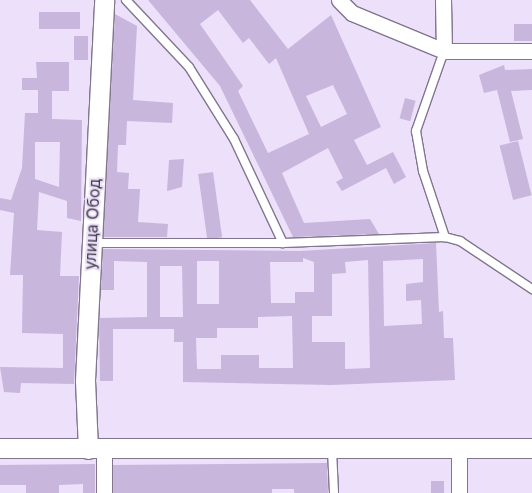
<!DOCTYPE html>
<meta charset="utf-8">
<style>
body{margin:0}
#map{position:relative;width:532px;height:493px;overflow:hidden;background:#ece0fa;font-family:Inter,sans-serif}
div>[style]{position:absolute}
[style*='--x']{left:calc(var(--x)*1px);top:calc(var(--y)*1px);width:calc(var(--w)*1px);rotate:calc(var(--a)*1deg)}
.building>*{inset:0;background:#c8b6dd;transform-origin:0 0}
.roads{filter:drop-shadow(1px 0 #81768e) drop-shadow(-1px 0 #81768e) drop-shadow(0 1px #81768e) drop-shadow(0 -1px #81768e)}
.service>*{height:8px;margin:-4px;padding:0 4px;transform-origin:4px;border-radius:4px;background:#fff}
.minor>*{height:15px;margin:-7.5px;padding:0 7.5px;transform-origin:7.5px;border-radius:7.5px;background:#fff}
.tertiary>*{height:19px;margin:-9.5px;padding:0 9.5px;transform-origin:9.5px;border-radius:9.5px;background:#fff}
span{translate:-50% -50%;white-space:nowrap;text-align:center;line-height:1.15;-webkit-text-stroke:4px #ece0fa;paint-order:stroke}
.street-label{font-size:16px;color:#3e3a44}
</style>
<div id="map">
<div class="building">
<i style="clip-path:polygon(evenodd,148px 0,250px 0,288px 49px,331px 15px,381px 127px,354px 140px,367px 165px,393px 152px,406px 177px,394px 184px,386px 168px,342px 191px,336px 182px,343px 178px,328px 148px,282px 173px,304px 223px,370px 219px,379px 234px,293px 237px,220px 86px,148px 0,218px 10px,243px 43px,249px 38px,269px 64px,276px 58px,309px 134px,268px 153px,238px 91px,243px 86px,200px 24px,218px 10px,148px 0,333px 85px,347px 114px,321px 127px,306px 96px,333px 85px)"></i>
<i style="left:39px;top:12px;width:41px;height:17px"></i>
<i style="clip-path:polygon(115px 14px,137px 26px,133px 100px,173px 103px,172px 123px,127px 121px,126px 145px,118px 145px,117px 172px,129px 173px,128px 189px,140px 189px,138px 222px,168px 224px,167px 237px,103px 237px)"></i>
<i style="left:532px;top:24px;width:17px;height:18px;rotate:90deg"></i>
<i style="left:74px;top:36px;width:14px;height:24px"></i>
<i style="clip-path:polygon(evenodd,36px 62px,69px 62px,69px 91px,52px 91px,52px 119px,82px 120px,81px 221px,67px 218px,67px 201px,39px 192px,37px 230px,62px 232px,60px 276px,79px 276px,74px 384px,21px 383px,20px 393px,4px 392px,0 367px,63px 368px,63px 334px,22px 333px,23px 275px,10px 275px,14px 213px,0 210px,0 198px,11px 200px,22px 168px,25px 113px,38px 113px,38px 90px,22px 90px,22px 78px,37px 78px,36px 62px,35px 142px,60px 142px,59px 187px,35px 179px,35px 142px)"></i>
<i style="clip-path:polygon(504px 65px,505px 70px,532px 69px,532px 90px,511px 91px,523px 139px,510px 142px,497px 90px,484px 93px,479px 75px)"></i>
<i style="left:405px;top:98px;width:11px;height:21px;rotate:15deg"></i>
<i style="left:518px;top:141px;width:56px;height:19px;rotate:76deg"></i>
<i style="clip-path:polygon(184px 159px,182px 187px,167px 191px,169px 160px)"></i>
<i style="left:213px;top:172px;width:66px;height:15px;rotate:82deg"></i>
<i style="clip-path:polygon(evenodd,436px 243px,439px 312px,443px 311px,444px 338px,453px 338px,455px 380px,331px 385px,183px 382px,183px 342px,174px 342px,174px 329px,113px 329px,113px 381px,100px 381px,99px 318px,147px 317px,147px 262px,114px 261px,114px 290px,101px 290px,103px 249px,300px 251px,436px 243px,303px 258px,314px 262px,314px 292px,295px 292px,295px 303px,271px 303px,270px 262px,303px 262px,303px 258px,436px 243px,423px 259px,423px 282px,406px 284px,406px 301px,421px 300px,422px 324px,384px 326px,383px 261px,423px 259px,436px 243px,368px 260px,370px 368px,345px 369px,345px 342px,312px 342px,312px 316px,332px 316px,332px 274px,346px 273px,345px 262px,368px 260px,436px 243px,197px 261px,219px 261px,219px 304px,197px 304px,197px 261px,436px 243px,160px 266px,182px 266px,183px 317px,160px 317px,160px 266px,436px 243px,292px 316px,293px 368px,259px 368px,259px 355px,221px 355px,221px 369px,197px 369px,196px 338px,217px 338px,217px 328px,258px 328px,258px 317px,292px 316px)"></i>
<i style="clip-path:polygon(327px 463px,328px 493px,294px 493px,294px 489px,272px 489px,272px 493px,113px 493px,113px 465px)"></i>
<i style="clip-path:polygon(95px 464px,95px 493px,83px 493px,83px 484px,59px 485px,59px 493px,26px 493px,26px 485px,0 485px,0 465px)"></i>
<i style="left:431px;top:481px;width:13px;height:12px"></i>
</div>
<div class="roads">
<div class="service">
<i style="--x:126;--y:0;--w:92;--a:46.8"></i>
<i style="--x:189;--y:67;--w:85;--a:58"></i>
<i style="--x:234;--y:139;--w:115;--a:64.8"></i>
<i style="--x:283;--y:243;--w:162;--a:-2.1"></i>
<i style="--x:445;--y:237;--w:16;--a:15"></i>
<i style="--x:460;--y:241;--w:87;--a:33.7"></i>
<i style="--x:444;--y:51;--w:85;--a:109.3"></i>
<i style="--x:416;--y:131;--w:41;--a:80.1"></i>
<i style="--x:423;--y:171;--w:70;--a:71.6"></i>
<i style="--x:93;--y:243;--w:190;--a:0"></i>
<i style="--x:332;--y:450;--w:43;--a:87.3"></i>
</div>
<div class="minor">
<i style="--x:339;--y:0;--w:18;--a:45"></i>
<i style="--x:352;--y:13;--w:100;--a:22.4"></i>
<i style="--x:444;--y:51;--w:88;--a:0"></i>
<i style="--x:443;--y:0;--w:51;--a:88.9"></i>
<i style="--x:104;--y:449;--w:44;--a:90"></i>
<i style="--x:459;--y:451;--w:42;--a:90"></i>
</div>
<div class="tertiary">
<i style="--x:0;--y:448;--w:532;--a:0"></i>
<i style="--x:88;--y:449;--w:69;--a:-92.5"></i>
<i style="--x:85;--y:380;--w:380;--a:-87.1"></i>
</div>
</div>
<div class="street-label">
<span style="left:92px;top:224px;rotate:-87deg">улица Обод</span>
</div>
</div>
